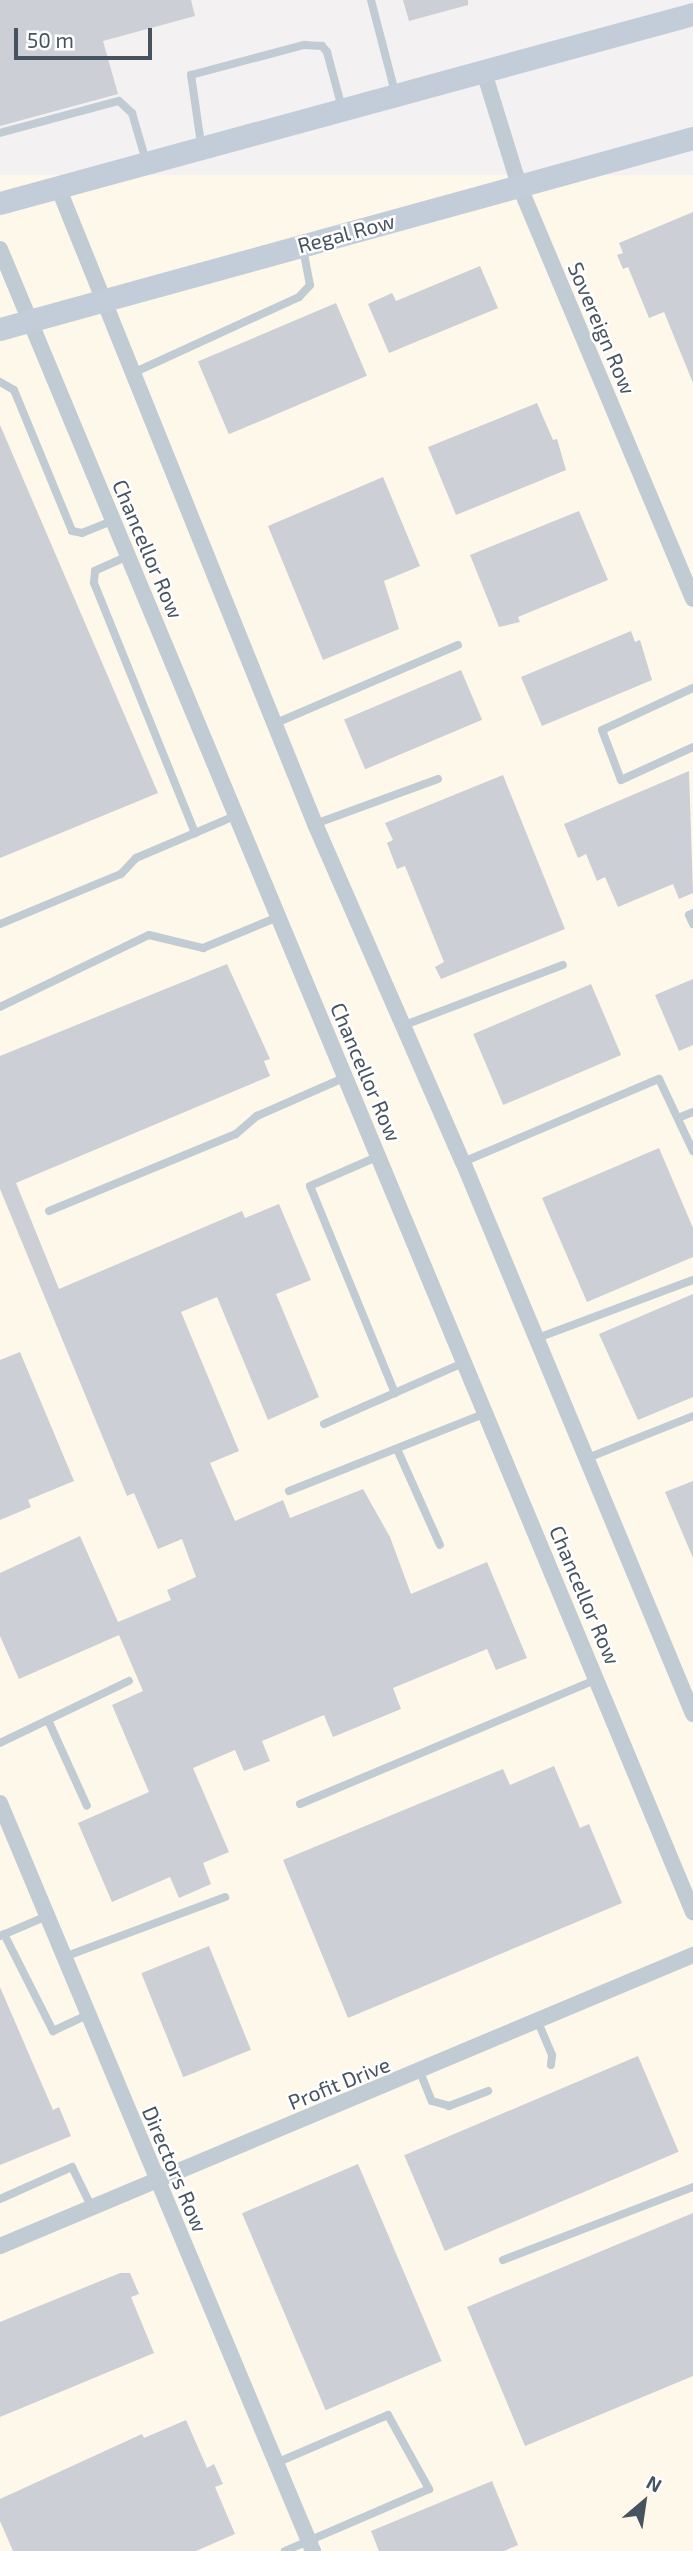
<!DOCTYPE html>
<style>
body{margin:0}
#map{position:relative;width:693px;height:2551px;overflow:hidden;background:#f3f1f1;font-family:"Exo 2",sans-serif}
div>[style]{position:absolute}
[style*='--x']{left:calc(var(--x)*1px);top:calc(var(--y)*1px);width:calc(var(--w)*1px);rotate:calc(var(--a)*1deg)}
.commercial>*{inset:0;background:#fdf8ea;transform-origin:0 0}
.building>*{inset:0;background:#cccfd5;transform-origin:0 0}
.lane>*{height:8px;margin:-4px;padding:0 4px;transform-origin:4px;border-radius:4px;background:#c1cbd3}
.street>*{height:16px;margin:-8px;padding:0 8px;transform-origin:8px;border-radius:8px;background:#c1cbd3}
.secondary>*{height:23px;margin:-11.5px;padding:0 11.5px;transform-origin:11.5px;border-radius:11.5px;background:#c3cdda}
span{translate:-50% -50%;white-space:nowrap;text-align:center;line-height:1.15;-webkit-text-stroke:5px #fff;paint-order:stroke}
.street-label{font-size:21px;color:#47535f}
.north{position:absolute;left:609px;top:2467px;width:70px;height:70px;-webkit-text-stroke:5px #fff;paint-order:stroke;rotate:29deg;font-size:19px;font-weight:700;line-height:28px;text-align:center;color:#47535f}
.north::after{content:'';display:block;margin:auto;width:24px;height:32px;background:#47535f;clip-path:polygon(50% 0,100% 100%,50% 72%,0 100%)}
.scale{position:absolute;left:14px;top:28px;width:138px;height:32px;box-sizing:border-box;border:4px solid #47535f;border-top:0;padding-left:9px;font-size:21px;line-height:24px;white-space:nowrap;color:#47535f;-webkit-text-stroke:5px #fff;paint-order:stroke}
</style>
<div id="map">
<div class="commercial">
<i style="left:693px;top:175px;width:2376px;height:718px;rotate:90deg"></i>
</div>
<div class="building">
<i style="clip-path:polygon(0 0,191px 0,195px 16px,103px 41px,118px 94px,0 126px)"></i>
<i style="clip-path:polygon(403px 0,468px 0,468px 5px,409px 21px)"></i>
<i style="clip-path:polygon(693px 212px,693px 383px,664px 312px,649px 318px,628px 267px,623px 269px,617px 255px,623px 253px,619px 243px)"></i>
<i style="clip-path:polygon(480px 266px,498px 308px,389px 353px,368px 304px,392px 293px,396px 301px)"></i>
<i style="left:336px;top:303px;width:79px;height:150px;rotate:67deg"></i>
<i style="clip-path:polygon(537px 403px,553px 440px,557px 439px,566px 470px,456px 515px,428px 447px)"></i>
<i style="clip-path:polygon(0 425px,158px 793px,0 858px)"></i>
<i style="clip-path:polygon(383px 477px,420px 566px,384px 581px,399px 629px,323px 660px,268px 526px)"></i>
<i style="clip-path:polygon(579px 511px,608px 580px,518px 617px,520px 622px,499px 627px,470px 555px)"></i>
<i style="clip-path:polygon(631px 631px,635px 642px,640px 640px,652px 680px,542px 726px,521px 677px)"></i>
<i style="left:461px;top:670px;width:54px;height:127px;rotate:67deg"></i>
<i style="clip-path:polygon(689px 771px,693px 893px,679px 899px,673px 884px,618px 907px,605px 877px,597px 881px,586px 854px,578px 858px,564px 824px)"></i>
<i style="clip-path:polygon(503px 775px,565px 929px,441px 979px,435px 967px,444px 962px,405px 866px,397px 869px,387px 843px,393px 840px,385px 823px)"></i>
<i style="clip-path:polygon(227px 964px,270px 1059px,264px 1061px,270px 1076px,16px 1183px,59px 1289px,242px 1211px,245px 1218px,279px 1204px,311px 1280px,276px 1294px,319px 1397px,268px 1420px,217px 1297px,181px 1312px,239px 1451px,210px 1463px,235px 1521px,283px 1500px,290px 1518px,363px 1489px,390px 1537px,411px 1594px,487px 1562px,527px 1658px,496px 1670px,487px 1649px,393px 1688px,401px 1709px,333px 1737px,324px 1715px,262px 1741px,270px 1761px,244px 1771px,235px 1750px,193px 1768px,229px 1852px,203px 1863px,211px 1884px,179px 1898px,170px 1877px,112px 1902px,78px 1823px,149px 1792px,112px 1705px,143px 1691px,119px 1635px,19px 1679px,0 1636px,0 1573px,80px 1536px,118px 1622px,171px 1600px,167px 1590px,196px 1577px,182px 1539px,158px 1549px,134px 1493px,127px 1496px,0 1189px,0 1056px)"></i>
<i style="clip-path:polygon(693px 979px,693px 1045px,679px 1051px,655px 995px)"></i>
<i style="left:591px;top:984px;width:77px;height:128px;rotate:67deg"></i>
<i style="clip-path:polygon(659px 1148px,693px 1228px,693px 1257px,587px 1302px,542px 1198px)"></i>
<i style="clip-path:polygon(693px 1294px,693px 1397px,638px 1420px,599px 1334px)"></i>
<i style="clip-path:polygon(20px 1352px,74px 1481px,28px 1500px,31px 1507px,0 1520px,0 1360px)"></i>
<i style="clip-path:polygon(693px 1481px,693px 1558px,665px 1492px)"></i>
<i style="clip-path:polygon(554px 1766px,580px 1828px,589px 1824px,622px 1903px,348px 2018px,283px 1860px,503px 1769px,510px 1785px)"></i>
<i style="left:209px;top:1946px;width:112px;height:73px;rotate:68deg"></i>
<i style="clip-path:polygon(0 1987px,53px 2110px,59px 2107px,71px 2136px,0 2165px)"></i>
<i style="left:638px;top:2056px;width:104px;height:254px;rotate:67deg"></i>
<i style="left:358px;top:2164px;width:214px;height:126px;rotate:67deg"></i>
<i style="clip-path:polygon(693px 2213px,693px 2376px,525px 2446px,467px 2307px)"></i>
<i style="clip-path:polygon(120px 2273px,130px 2273px,139px 2294px,131px 2297px,154px 2353px,0 2417px,0 2322px)"></i>
<i style="clip-path:polygon(186px 2420px,207px 2468px,214px 2464px,223px 2484px,215px 2487px,235px 2534px,196px 2551px,13px 2551px,0 2521px,0 2499px,142px 2434px,144px 2438px)"></i>
<i style="clip-path:polygon(492px 2481px,518px 2545px,504px 2551px,379px 2551px,371px 2531px)"></i>
</div>
<div class="lane">
<i style="--x:371;--y:0;--w:95;--a:75.4"></i>
<i style="--x:0;--y:133;--w:123;--a:-15.1"></i>
<i style="--x:119;--y:101;--w:18;--a:43"></i>
<i style="--x:132;--y:113;--w:50;--a:73.7"></i>
<i style="--x:201;--y:144;--w:70;--a:-98.2"></i>
<i style="--x:191;--y:75;--w:117;--a:-14.9"></i>
<i style="--x:304;--y:45;--w:18;--a:3"></i>
<i style="--x:322;--y:46;--w:8;--a:50"></i>
<i style="--x:327;--y:52;--w:58;--a:75"></i>
<i style="--x:133;--y:373;--w:183;--a:-24.6"></i>
<i style="--x:299;--y:297;--w:16;--a:-47"></i>
<i style="--x:310;--y:285;--w:37;--a:-101"></i>
<i style="--x:0;--y:382;--w:16;--a:30"></i>
<i style="--x:14;--y:390;--w:152;--a:67.6"></i>
<i style="--x:72;--y:531;--w:10;--a:11"></i>
<i style="--x:82;--y:533;--w:35;--a:-22"></i>
<i style="--x:128;--y:556;--w:36;--a:156"></i>
<i style="--x:95;--y:571;--w:12;--a:95"></i>
<i style="--x:94;--y:583;--w:270;--a:68"></i>
<i style="--x:195;--y:833;--w:46;--a:-23.2"></i>
<i style="--x:693;--y:688;--w:100;--a:155.2"></i>
<i style="--x:602;--y:730;--w:53;--a:69.2"></i>
<i style="--x:621;--y:780;--w:79;--a:-24.6"></i>
<i style="--x:276;--y:723;--w:198;--a:-23.2"></i>
<i style="--x:315;--y:824;--w:131;--a:-20.1"></i>
<i style="--x:693;--y:913;--w:4;--a:153"></i>
<i style="--x:689;--y:915;--w:10;--a:66"></i>
<i style="--x:0;--y:924;--w:131;--a:-22.5"></i>
<i style="--x:121;--y:874;--w:22;--a:-47"></i>
<i style="--x:136;--y:858;--w:64;--a:-23"></i>
<i style="--x:0;--y:1007;--w:165;--a:-25.8"></i>
<i style="--x:149;--y:935;--w:56;--a:13.5"></i>
<i style="--x:203;--y:948;--w:81;--a:-22.5"></i>
<i style="--x:402;--y:1026;--w:172;--a:-20.8"></i>
<i style="--x:678;--y:1118;--w:16;--a:-22"></i>
<i style="--x:379;--y:1156;--w:75;--a:156.5"></i>
<i style="--x:310;--y:1186;--w:224;--a:67.7"></i>
<i style="--x:463;--y:1162;--w:213;--a:-23"></i>
<i style="--x:659;--y:1079;--w:80;--a:64.7"></i>
<i style="--x:49;--y:1211;--w:202;--a:-22.4"></i>
<i style="--x:236;--y:1134;--w:28;--a:-41"></i>
<i style="--x:257;--y:1116;--w:97;--a:-23.7"></i>
<i style="--x:535;--y:1339;--w:169;--a:-20.5"></i>
<i style="--x:324;--y:1424;--w:154;--a:-23.7"></i>
<i style="--x:397;--y:1449;--w:105;--a:65.9"></i>
<i style="--x:585;--y:1459;--w:116;--a:-21.7"></i>
<i style="--x:289;--y:1491;--w:212;--a:-21.6"></i>
<i style="--x:48;--y:1720;--w:94;--a:65.6"></i>
<i style="--x:0;--y:1743;--w:143;--a:-25.7"></i>
<i style="--x:300;--y:1804;--w:323;--a:-22.8"></i>
<i style="--x:4;--y:1934;--w:109;--a:63.2"></i>
<i style="--x:53;--y:2031;--w:38;--a:-25"></i>
<i style="--x:0;--y:1936;--w:51;--a:-23.1"></i>
<i style="--x:64;--y:1957;--w:172;--a:-20.4"></i>
<i style="--x:538;--y:2022;--w:36;--a:67"></i>
<i style="--x:552;--y:2055;--w:10;--a:96"></i>
<i style="--x:420;--y:2072;--w:31;--a:68"></i>
<i style="--x:432;--y:2101;--w:18;--a:16"></i>
<i style="--x:449;--y:2106;--w:42;--a:-21"></i>
<i style="--x:0;--y:2199;--w:79;--a:-24"></i>
<i style="--x:72;--y:2167;--w:46;--a:64"></i>
<i style="--x:503;--y:2260;--w:204;--a:-21"></i>
<i style="--x:276;--y:2463;--w:122;--a:-23.2"></i>
<i style="--x:388;--y:2415;--w:85;--a:61"></i>
<i style="--x:429;--y:2489;--w:157;--a:156.7"></i>
</div>
<div class="street">
<i style="--x:483;--y:69;--w:121;--a:72.8"></i>
<i style="--x:519;--y:185;--w:449;--a:67.2"></i>
<i style="--x:58;--y:187;--w:687;--a:68.03"></i>
<i style="--x:315;--y:824;--w:369;--a:66.4"></i>
<i style="--x:463;--y:1162;--w:598;--a:67.38"></i>
<i style="--x:0;--y:249;--w:1802;--a:67.38"></i>
<i style="--x:0;--y:1803;--w:811;--a:67.29"></i>
<i style="--x:0;--y:2246;--w:752;--a:-22.78"></i>
</div>
<div class="secondary">
<i style="--x:0;--y:203;--w:718;--a:-15.26"></i>
<i style="--x:0;--y:329;--w:719;--a:-15.41"></i>
</div>
<div class="street-label">
<span style="left:346px;top:233px;rotate:-15deg">Regal Row</span>
<span style="left:602px;top:328px;rotate:67deg">Sovereign Row</span>
<span style="left:148px;top:549px;rotate:67deg">Chancellor Row</span>
<span style="left:366px;top:1072px;rotate:67deg">Chancellor Row</span>
<span style="left:585px;top:1595px;rotate:67deg">Chancellor Row</span>
<span style="left:339px;top:2083px;rotate:-22deg">Profit Drive</span>
<span style="left:175px;top:2169px;rotate:67deg">Directors Row</span>
</div>
<div class="north">N</div>
<div class="scale">50 m</div>
</div>
